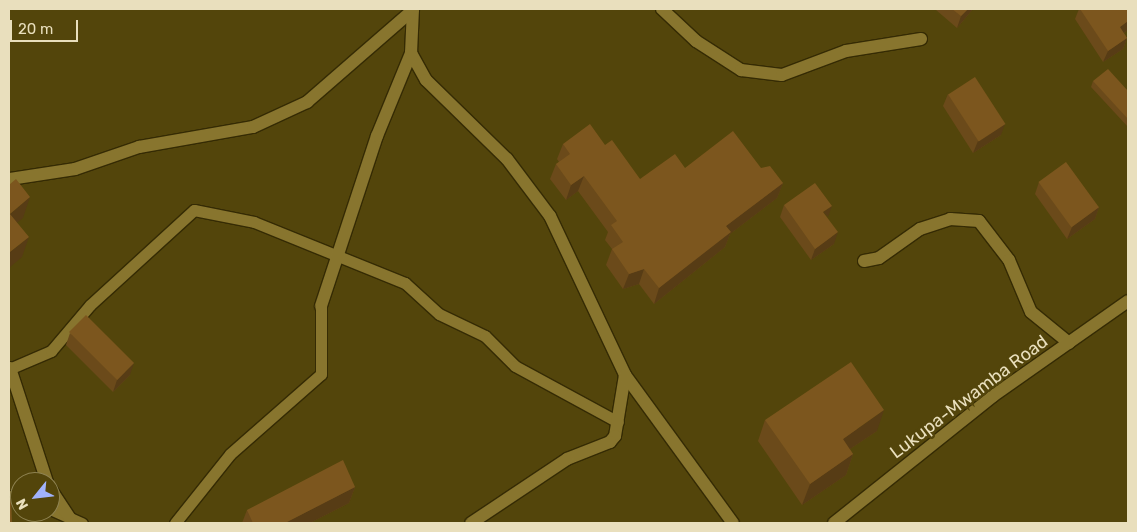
<!DOCTYPE html>
<style>
body{margin:0}
#map{position:relative;width:1137px;height:532px;overflow:hidden;background:#53450b;font-family:Rubik,sans-serif}
div>[style]{position:absolute}
[style*='--x']{left:calc(var(--x)*1px);top:calc(var(--y)*1px);width:calc(var(--w)*1px);rotate:calc(var(--a)*1deg)}
.roads{filter:drop-shadow(1px 0 #352b04) drop-shadow(-1px 0 #352b04) drop-shadow(0 1px #352b04) drop-shadow(0 -1px #352b04)}
.service>*{height:11px;margin:-5.5px;padding:0 5.5px;transform-origin:5.5px;border-radius:5.5px;background:#88752e}
.minor>*{height:12px;margin:-6px;padding:0 6px;transform-origin:6px;border-radius:6px;background:#88752e}
.tertiary>*{height:12px;margin:-6px;padding:0 6px;transform-origin:6px;border-radius:6px;background:#88752e}
.wall>*{inset:0;background:#6b4a1a}
.shaded-wall>*{inset:0;background:#573c15}
.building>*{inset:0;background:#7c561e;transform-origin:0 0}
span{translate:-50% -50%;white-space:nowrap;text-align:center;line-height:1.15;-webkit-text-stroke:5px #53450b;paint-order:stroke}
.street-label{font-size:18px;color:#e9dfbd}
.frame{position:absolute;inset:0;border:10px solid #e9dfbd;pointer-events:none}
.north{position:absolute;left:10px;top:472px;width:50px;height:50px;box-sizing:border-box;background:#53450b;border:1px solid #8f8352;border-radius:50%;rotate:241deg;font-size:14px;font-weight:700;line-height:20px;text-align:center;color:#e9dfbd}
.north::after{content:'';display:block;margin:auto;width:18px;height:22px;background:#a1b3fd;clip-path:polygon(50% 0,100% 100%,50% 72%,0 100%)}
.scale{position:absolute;left:10px;top:20px;width:68px;height:22px;box-sizing:border-box;border:2px solid #e9dfbd;border-top:0;padding-left:6px;font-size:15px;line-height:18px;white-space:nowrap;color:#e9dfbd;-webkit-text-stroke:4px #53450b;paint-order:stroke}
</style>
<div id="map">
<div class="roads">
<div class="service">
<i style="--x:9;--y:369;--w:46;--a:-23.2"></i>
<i style="--x:51;--y:351;--w:60;--a:-49.7"></i>
<i style="--x:90;--y:305;--w:141;--a:-42.4"></i>
<i style="--x:194;--y:210;--w:61;--a:11.3"></i>
<i style="--x:254;--y:222;--w:163;--a:22"></i>
<i style="--x:405;--y:283;--w:46;--a:42.4"></i>
<i style="--x:439;--y:314;--w:51;--a:25.6"></i>
<i style="--x:485;--y:336;--w:42;--a:45"></i>
<i style="--x:515;--y:366;--w:117;--a:28.5"></i>
<i style="--x:9;--y:496;--w:12;--a:20"></i>
<i style="--x:50;--y:509;--w:35;--a:24"></i>
<i style="--x:175;--y:523;--w:88;--a:-51.4"></i>
<i style="--x:230;--y:454;--w:121;--a:-41.3"></i>
<i style="--x:321;--y:374;--w:68;--a:-90"></i>
</div>
<div class="minor">
<i style="--x:413;--y:9;--w:44;--a:92.6"></i>
<i style="--x:411;--y:53;--w:31;--a:61"></i>
<i style="--x:426;--y:80;--w:113;--a:44.3"></i>
<i style="--x:507;--y:159;--w:71;--a:53"></i>
<i style="--x:550;--y:216;--w:176;--a:64.7"></i>
<i style="--x:625;--y:375;--w:62;--a:99.3"></i>
<i style="--x:615;--y:436;--w:8;--a:130"></i>
<i style="--x:610;--y:442;--w:46;--a:158.4"></i>
<i style="--x:567;--y:459;--w:115;--a:146.3"></i>
<i style="--x:662;--y:9;--w:47;--a:43.3"></i>
<i style="--x:696;--y:41;--w:54;--a:32.8"></i>
<i style="--x:741;--y:70;--w:41;--a:7"></i>
<i style="--x:782;--y:75;--w:68;--a:-20.6"></i>
<i style="--x:846;--y:51;--w:76;--a:-9.1"></i>
<i style="--x:10;--y:179;--w:66;--a:-8.7"></i>
<i style="--x:75;--y:169;--w:68;--a:-19"></i>
<i style="--x:139;--y:147;--w:116;--a:-10"></i>
<i style="--x:253;--y:127;--w:60;--a:-24.8"></i>
<i style="--x:307;--y:102;--w:140;--a:-41"></i>
<i style="--x:864;--y:261;--w:15;--a:-11"></i>
<i style="--x:879;--y:258;--w:50;--a:-35.3"></i>
<i style="--x:920;--y:229;--w:32;--a:-18"></i>
<i style="--x:950;--y:219;--w:29;--a:4"></i>
<i style="--x:979;--y:221;--w:49;--a:52.4"></i>
<i style="--x:1009;--y:260;--w:56;--a:67.1"></i>
<i style="--x:1031;--y:312;--w:49;--a:39.2"></i>
<i style="--x:321;--y:306;--w:179;--a:-71.8"></i>
<i style="--x:377;--y:136;--w:90;--a:-67.7"></i>
<i style="--x:10;--y:368;--w:120;--a:72"></i>
<i style="--x:625;--y:375;--w:183;--a:53.9"></i>
<i style="--x:50;--y:488;--w:42;--a:56.7"></i>
</div>
<div class="tertiary">
<i style="--x:834;--y:523;--w:203;--a:-38.6"></i>
<i style="--x:993;--y:396;--w:165;--a:-35.1"></i>
</div>
</div>
<div class="wall">
<i style="clip-path:polygon(936px 9px,973px 9px,957px 28px,936px 10px)"></i>
<i style="clip-path:polygon(1079px 9px,1128px 9px,1128px 30px,1124px 33px,1127px 38px,1123px 49px,1103px 62px,1075px 19px)"></i>
<i style="clip-path:polygon(1093px 81px,1128px 91px,1128px 127px,1091px 87px)"></i>
<i style="clip-path:polygon(948px 94px,1001px 135px,973px 153px,943px 106px)"></i>
<i style="clip-path:polygon(563px 144px,605px 145px,640px 179px,685px 168px,761px 168px,783px 183px,777px 198px,730px 234px,725px 247px,654px 304px,639px 284px,623px 289px,606px 265px,612px 249px,605px 240px,608px 232px,578px 191px,566px 200px,550px 179px,556px 164px,559px 162px,557px 159px)"></i>
<i style="clip-path:polygon(1039px 182px,1099px 207px,1095px 219px,1067px 239px,1035px 194px)"></i>
<i style="clip-path:polygon(784px 205px,827px 218px,834px 244px,811px 260px,780px 217px)"></i>
<i style="clip-path:polygon(70px 333px,130px 375px,113px 392px,66px 345px)"></i>
<i style="clip-path:polygon(765px 420px,877px 431px,850px 449px,853px 454px,846px 475px,802px 505px,758px 441px)"></i>
<i style="clip-path:polygon(355px 487px,349px 503px,310px 523px,242px 523px,247px 510px)"></i>
</div>
<div class="shaded-wall">
<i style="clip-path:polygon(968px 9px,973px 9px,957px 28px,961px 16px)"></i>
<i style="clip-path:polygon(1128px 21px,1128px 30px,1116px 38px,1120px 27px)"></i>
<i style="clip-path:polygon(1127px 38px,1123px 49px,1103px 62px,1108px 51px)"></i>
<i style="clip-path:polygon(1005px 124px,1001px 135px,973px 153px,978px 141px)"></i>
<i style="clip-path:polygon(584px 176px,578px 191px,566px 200px,571px 185px)"></i>
<i style="clip-path:polygon(783px 183px,777px 198px,730px 234px,725px 247px,654px 304px,659px 288px,726px 226px)"></i>
<i style="clip-path:polygon(30px 197px,23px 218px,9px 229px,10px 214px)"></i>
<i style="clip-path:polygon(832px 206px,828px 217px,823px 212px)"></i>
<i style="clip-path:polygon(1099px 207px,1095px 219px,1067px 239px,1072px 227px)"></i>
<i style="clip-path:polygon(838px 232px,834px 244px,811px 260px,815px 249px)"></i>
<i style="clip-path:polygon(29px 237px,22px 257px,9px 268px,9px 256px,10px 252px)"></i>
<i style="clip-path:polygon(644px 269px,639px 284px,623px 289px,629px 274px)"></i>
<i style="clip-path:polygon(134px 363px,130px 375px,113px 392px,117px 380px)"></i>
<i style="clip-path:polygon(884px 410px,877px 431px,835px 459px,843px 439px)"></i>
<i style="clip-path:polygon(853px 454px,846px 475px,802px 505px,810px 484px)"></i>
<i style="clip-path:polygon(355px 487px,349px 503px,310px 523px,285px 523px)"></i>
</div>
<div class="building">
<i style="clip-path:polygon(952px 9px,968px 9px,961px 16px)"></i>
<i style="clip-path:polygon(1080px 9px,1128px 9px,1128px 21px,1120px 27px,1127px 38px,1108px 51px)"></i>
<i style="clip-path:polygon(1108px 69px,1128px 91px,1128px 119px,1093px 81px)"></i>
<i style="left:975px;top:77px;width:56px;height:32px;rotate:57deg"></i>
<i style="clip-path:polygon(590px 124px,605px 145px,612px 140px,640px 179px,675px 154px,685px 168px,733px 131px,761px 168px,770px 166px,783px 183px,726px 226px,731px 232px,659px 288px,644px 269px,629px 274px,612px 249px,623px 242px,611px 225px,617px 221px,584px 176px,571px 185px,556px 164px,570px 154px,563px 144px)"></i>
<i style="left:1066px;top:162px;width:56px;height:34px;rotate:54deg"></i>
<i style="clip-path:polygon(16px 179px,30px 197px,10px 214px,29px 237px,10px 252px,9px 251px,9px 185px)"></i>
<i style="clip-path:polygon(815px 183px,832px 206px,823px 212px,838px 232px,815px 249px,784px 205px)"></i>
<i style="left:86px;top:315px;width:68px;height:24px;rotate:45deg"></i>
<i style="clip-path:polygon(851px 362px,884px 410px,843px 439px,853px 454px,810px 484px,765px 420px)"></i>
<i style="clip-path:polygon(343px 460px,355px 487px,285px 523px,253px 523px,247px 510px)"></i>
<i style="clip-path:polygon(9px 497px,11px 497px,12px 523px,9px 523px)"></i>
</div>
<div class="street-label">
<span style="left:969px;top:397px;rotate:-37deg">Lukupa-Mwamba Road</span>
</div>
<div class="frame"></div>
<div class="north">N</div>
<div class="scale">20 m</div>
</div>
